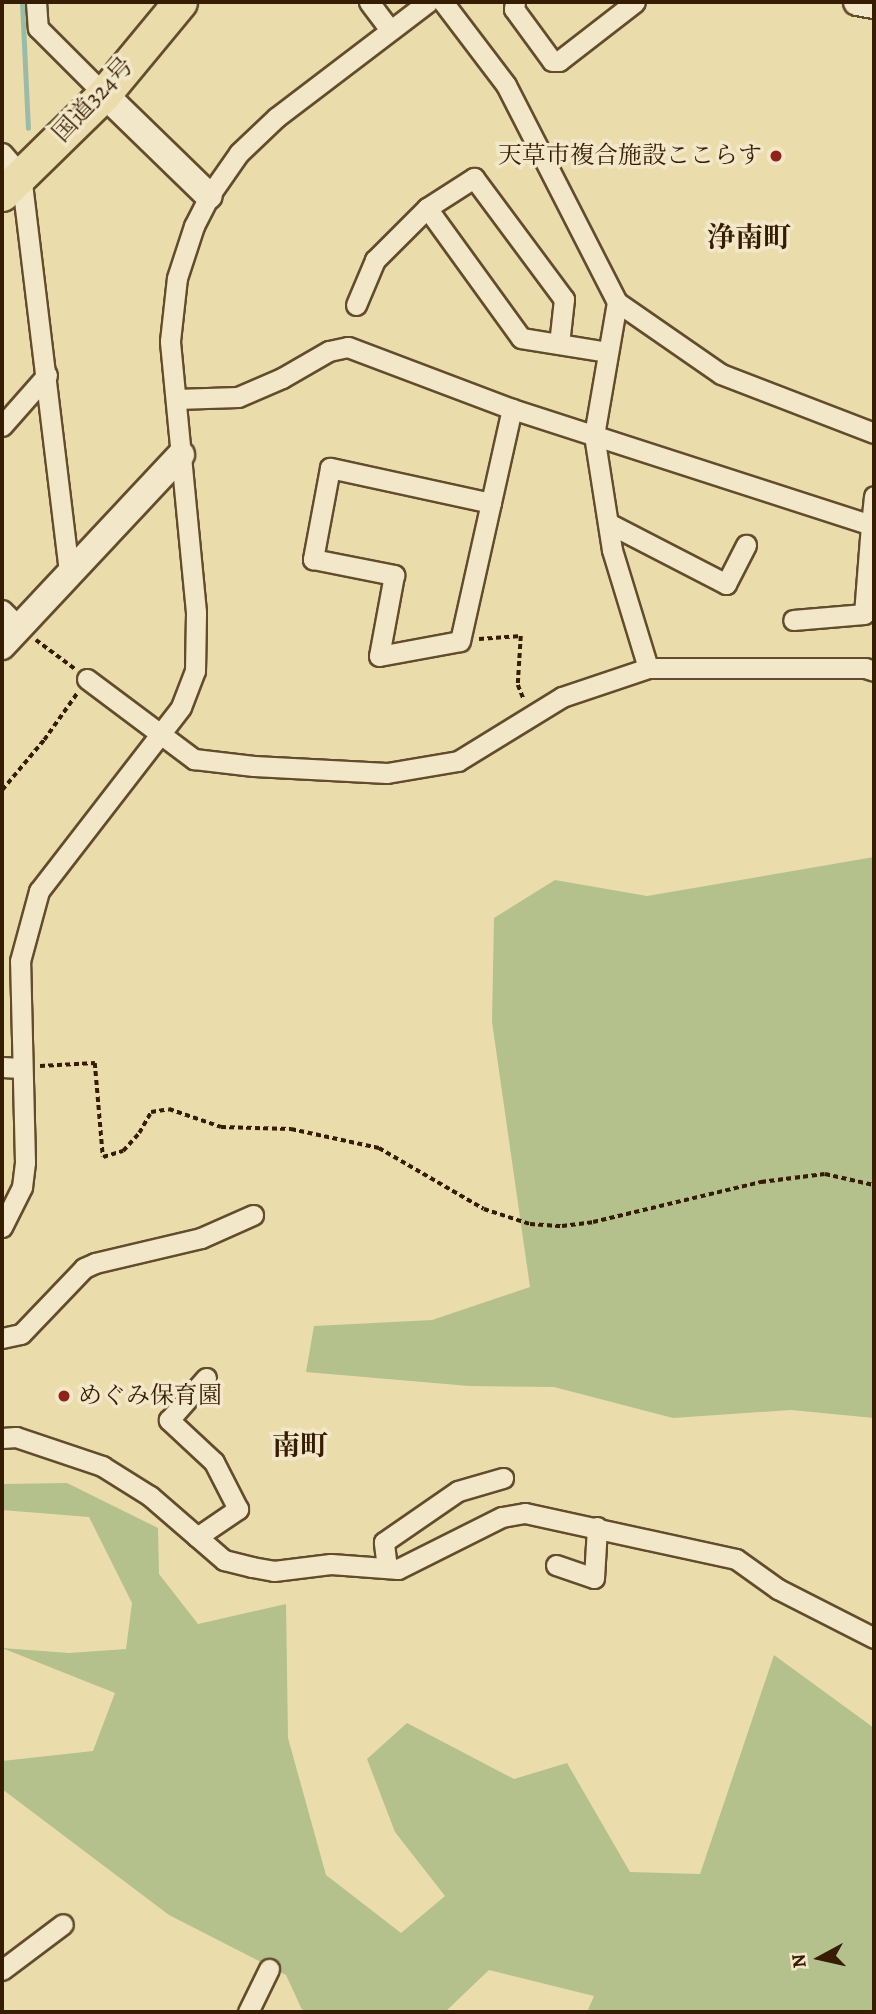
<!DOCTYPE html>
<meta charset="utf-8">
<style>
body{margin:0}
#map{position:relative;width:876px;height:2014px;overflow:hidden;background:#ebdcac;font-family:Alegreya,"Noto Serif JP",serif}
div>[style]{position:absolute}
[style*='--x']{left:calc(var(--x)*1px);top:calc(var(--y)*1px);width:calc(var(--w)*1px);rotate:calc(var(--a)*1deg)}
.green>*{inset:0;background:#b4c18c}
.stream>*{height:5px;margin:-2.5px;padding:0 2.5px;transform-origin:2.5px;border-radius:2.5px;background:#98bca7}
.path>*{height:3.5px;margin-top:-1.75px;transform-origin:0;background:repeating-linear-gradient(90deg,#361c01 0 5px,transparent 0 8.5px)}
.roads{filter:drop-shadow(2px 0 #634c2c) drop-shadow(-2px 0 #634c2c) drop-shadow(0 2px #634c2c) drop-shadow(0 -2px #634c2c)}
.street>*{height:19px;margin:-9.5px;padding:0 9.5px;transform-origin:9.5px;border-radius:9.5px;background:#f2e8c9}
.secondary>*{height:26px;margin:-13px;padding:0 13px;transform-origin:13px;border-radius:13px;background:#f2e8c9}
.highway>*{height:33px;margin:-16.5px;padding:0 16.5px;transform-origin:16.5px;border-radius:16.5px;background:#ebdcac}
.dots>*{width:19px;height:19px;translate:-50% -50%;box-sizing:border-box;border:4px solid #f2e8c9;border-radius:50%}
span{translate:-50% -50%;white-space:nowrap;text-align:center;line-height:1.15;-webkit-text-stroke:7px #f2e8c9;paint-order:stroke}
.street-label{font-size:24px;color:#361c01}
.poi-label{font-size:24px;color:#361c01}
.right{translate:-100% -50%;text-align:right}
.left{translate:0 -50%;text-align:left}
.quarter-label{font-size:28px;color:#361c01;font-weight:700}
.frame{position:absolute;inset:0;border:4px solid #361c01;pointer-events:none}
.north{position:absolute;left:785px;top:1923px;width:70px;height:70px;-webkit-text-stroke:5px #f2e8c9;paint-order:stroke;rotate:262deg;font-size:19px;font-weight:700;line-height:28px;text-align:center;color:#361c01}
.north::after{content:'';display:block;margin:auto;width:24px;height:32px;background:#361c01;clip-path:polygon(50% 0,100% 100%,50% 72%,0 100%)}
</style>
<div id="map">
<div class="green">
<i style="clip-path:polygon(874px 857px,874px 1418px,791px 1410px,673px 1418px,554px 1387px,469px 1386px,306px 1372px,314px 1326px,432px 1320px,530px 1287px,492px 1022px,494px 918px,555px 880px,647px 896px)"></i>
<i style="clip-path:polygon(67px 1483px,158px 1528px,159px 1574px,198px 1624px,286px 1604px,288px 1738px,326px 1875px,401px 1933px,445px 1896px,395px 1832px,367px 1759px,407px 1723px,514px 1779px,567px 1763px,630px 1872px,700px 1874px,774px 1655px,874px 1728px,874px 2012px,587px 2012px,594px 1996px,489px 1970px,445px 2012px,303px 2012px,286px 1975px,169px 1915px,2px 1789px,2px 1761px,93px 1751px,115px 1693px,2px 1648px,69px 1653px,126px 1649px,132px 1603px,89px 1517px,2px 1510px,2px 1484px)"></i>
</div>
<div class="stream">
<i style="--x:22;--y:2;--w:126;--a:87.3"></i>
</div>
<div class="path">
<i style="--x:479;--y:639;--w:42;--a:-4.1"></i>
<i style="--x:521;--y:636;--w:49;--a:93.5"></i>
<i style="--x:518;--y:685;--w:16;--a:68"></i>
<i style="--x:36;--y:640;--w:49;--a:36.6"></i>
<i style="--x:2;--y:790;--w:65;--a:-50"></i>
<i style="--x:44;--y:740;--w:59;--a:-54.7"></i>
<i style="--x:40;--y:1066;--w:55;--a:-3.1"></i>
<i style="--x:95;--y:1063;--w:94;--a:85.1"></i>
<i style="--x:103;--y:1157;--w:21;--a:-17"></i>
<i style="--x:123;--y:1151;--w:24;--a:-48"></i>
<i style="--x:139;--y:1133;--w:24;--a:-60"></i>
<i style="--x:151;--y:1112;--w:18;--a:-9"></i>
<i style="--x:169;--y:1109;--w:55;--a:19.1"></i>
<i style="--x:221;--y:1127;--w:70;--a:1.6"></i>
<i style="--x:291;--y:1129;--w:90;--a:12.2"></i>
<i style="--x:379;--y:1148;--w:121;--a:30.2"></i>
<i style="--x:484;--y:1209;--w:48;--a:18.1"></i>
<i style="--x:530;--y:1224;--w:32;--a:4"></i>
<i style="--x:562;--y:1226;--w:31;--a:-7"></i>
<i style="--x:593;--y:1222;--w:173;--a:-13.4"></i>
<i style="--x:761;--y:1182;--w:64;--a:-7.1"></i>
<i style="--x:825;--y:1174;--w:50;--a:12.7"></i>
</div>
<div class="roads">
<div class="street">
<i style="--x:36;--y:2;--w:26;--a:86"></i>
<i style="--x:38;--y:28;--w:93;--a:45"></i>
<i style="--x:369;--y:2;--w:35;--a:53"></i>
<i style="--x:443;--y:2;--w:104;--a:52.8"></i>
<i style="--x:506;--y:85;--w:244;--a:62.9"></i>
<i style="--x:617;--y:302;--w:135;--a:99.8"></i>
<i style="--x:594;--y:435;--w:116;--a:81.1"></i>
<i style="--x:612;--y:550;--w:123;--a:73"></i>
<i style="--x:515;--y:2;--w:7;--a:98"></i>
<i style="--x:514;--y:9;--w:64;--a:53.8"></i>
<i style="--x:552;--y:61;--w:7;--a:0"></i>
<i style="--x:559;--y:61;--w:96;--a:-37.8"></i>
<i style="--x:2;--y:153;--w:29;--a:49"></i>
<i style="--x:21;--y:175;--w:402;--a:83.1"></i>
<i style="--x:427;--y:208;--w:160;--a:54.1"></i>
<i style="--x:521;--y:338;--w:87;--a:9.2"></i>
<i style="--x:617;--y:302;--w:126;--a:34.7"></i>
<i style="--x:721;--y:374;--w:164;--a:21.1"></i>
<i style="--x:356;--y:305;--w:49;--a:-67.1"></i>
<i style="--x:375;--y:260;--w:74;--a:-45"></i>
<i style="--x:427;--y:208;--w:56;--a:-32.6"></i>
<i style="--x:474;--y:178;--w:151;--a:53.4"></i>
<i style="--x:564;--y:299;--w:45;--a:96.3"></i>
<i style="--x:176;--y:399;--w:62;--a:-1.8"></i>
<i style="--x:238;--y:397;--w:48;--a:-23.4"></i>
<i style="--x:282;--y:378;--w:54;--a:-29.9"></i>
<i style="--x:329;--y:351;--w:19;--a:-12"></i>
<i style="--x:348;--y:347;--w:175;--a:20.7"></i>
<i style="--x:512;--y:409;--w:377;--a:17.9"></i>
<i style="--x:871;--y:525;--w:89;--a:94.5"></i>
<i style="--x:864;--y:614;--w:71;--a:175.2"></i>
<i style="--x:2;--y:426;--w:68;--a:-48.6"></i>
<i style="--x:491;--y:503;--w:165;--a:-167.7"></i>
<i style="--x:330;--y:468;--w:93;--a:100.6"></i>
<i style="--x:313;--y:559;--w:83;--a:11.2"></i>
<i style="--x:394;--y:575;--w:82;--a:100.5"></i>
<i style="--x:379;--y:656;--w:82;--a:-10.5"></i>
<i style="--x:460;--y:641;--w:238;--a:-77.4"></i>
<i style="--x:608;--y:523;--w:133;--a:27.3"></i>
<i style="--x:726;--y:584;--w:44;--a:-62.9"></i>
<i style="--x:871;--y:525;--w:29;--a:-84"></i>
<i style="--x:2;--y:610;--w:23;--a:45"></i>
<i style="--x:87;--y:679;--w:134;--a:36.8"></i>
<i style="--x:194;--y:759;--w:60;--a:6.7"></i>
<i style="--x:254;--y:766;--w:133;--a:3"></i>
<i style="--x:387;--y:773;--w:72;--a:-9.6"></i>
<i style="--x:458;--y:761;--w:122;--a:-31.6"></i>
<i style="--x:562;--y:697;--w:91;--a:-18.6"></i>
<i style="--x:648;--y:668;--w:217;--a:0"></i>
<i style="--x:865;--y:668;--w:9;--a:18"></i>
<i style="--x:2;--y:1067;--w:19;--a:3"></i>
<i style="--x:2;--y:1227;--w:45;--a:-63.4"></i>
<i style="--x:22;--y:1187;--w:25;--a:-83"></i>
<i style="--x:25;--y:1162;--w:201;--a:-91.4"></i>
<i style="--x:20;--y:961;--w:73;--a:-74.8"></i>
<i style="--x:39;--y:891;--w:232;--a:-52.3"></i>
<i style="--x:181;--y:707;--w:39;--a:-69"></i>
<i style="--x:195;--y:671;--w:59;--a:-89"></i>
<i style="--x:196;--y:612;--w:272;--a:-95.5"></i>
<i style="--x:170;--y:341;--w:63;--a:-83.7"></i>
<i style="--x:177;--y:278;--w:55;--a:-71.9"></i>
<i style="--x:194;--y:226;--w:34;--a:-63"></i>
<i style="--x:209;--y:196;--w:52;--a:-55.1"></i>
<i style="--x:239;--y:153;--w:52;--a:-43.5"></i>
<i style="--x:277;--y:117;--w:190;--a:-37.3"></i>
<i style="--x:2;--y:1338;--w:19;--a:-12"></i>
<i style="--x:21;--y:1334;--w:91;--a:-46.3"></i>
<i style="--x:84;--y:1268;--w:12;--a:-24"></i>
<i style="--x:95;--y:1263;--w:109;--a:-13.3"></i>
<i style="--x:201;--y:1238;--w:57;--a:-23.9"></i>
<i style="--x:2;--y:1438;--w:14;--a:-4"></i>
<i style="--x:16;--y:1437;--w:91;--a:18.6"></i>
<i style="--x:102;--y:1466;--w:57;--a:32"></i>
<i style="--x:150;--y:1496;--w:98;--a:40.9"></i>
<i style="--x:224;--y:1560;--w:29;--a:14"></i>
<i style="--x:252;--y:1567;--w:22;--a:10"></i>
<i style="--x:274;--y:1571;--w:57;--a:-7"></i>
<i style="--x:331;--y:1564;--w:67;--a:4.3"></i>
<i style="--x:398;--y:1569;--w:116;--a:-26.6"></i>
<i style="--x:502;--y:1517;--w:23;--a:-10"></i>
<i style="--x:525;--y:1513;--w:216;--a:12.3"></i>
<i style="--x:736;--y:1559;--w:52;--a:35.5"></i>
<i style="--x:778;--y:1589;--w:108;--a:27"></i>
<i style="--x:197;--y:1537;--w:50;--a:-34.3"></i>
<i style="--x:238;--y:1509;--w:53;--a:-117.1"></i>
<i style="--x:214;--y:1462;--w:62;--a:-137"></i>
<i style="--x:169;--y:1420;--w:56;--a:-48.6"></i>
<i style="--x:556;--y:1565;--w:40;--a:18.9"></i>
<i style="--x:594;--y:1578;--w:51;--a:-86.6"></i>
<i style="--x:387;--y:1568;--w:26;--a:-97"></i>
<i style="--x:384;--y:1542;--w:90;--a:-34.6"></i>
<i style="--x:458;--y:1491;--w:47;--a:-16.1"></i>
<i style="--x:2;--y:1970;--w:76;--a:-37"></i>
<i style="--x:248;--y:2012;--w:48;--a:-64"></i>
</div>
<div class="secondary">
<i style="--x:857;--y:2;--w:17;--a:10"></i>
<i style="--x:104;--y:94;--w:146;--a:44.2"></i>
<i style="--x:2;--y:646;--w:262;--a:-46.9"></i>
</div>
<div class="highway">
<i style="--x:2;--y:194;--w:143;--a:-44.4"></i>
<i style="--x:104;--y:94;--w:119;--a:-50.4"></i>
</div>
</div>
<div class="dots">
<i style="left:776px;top:156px;background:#8f2418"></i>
<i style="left:64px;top:1396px;background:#8f2418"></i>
</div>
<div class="street-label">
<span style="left:93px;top:100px;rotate:-47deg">国道324号</span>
</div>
<div class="poi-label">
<span class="right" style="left:762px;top:156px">天草市複合施設ここらす</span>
<span class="left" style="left:78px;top:1396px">めぐみ保育園</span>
</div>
<div class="quarter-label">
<span style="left:749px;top:238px">浄南町</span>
<span style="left:300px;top:1446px">南町</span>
</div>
<div class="frame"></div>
<div class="north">N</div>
</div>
